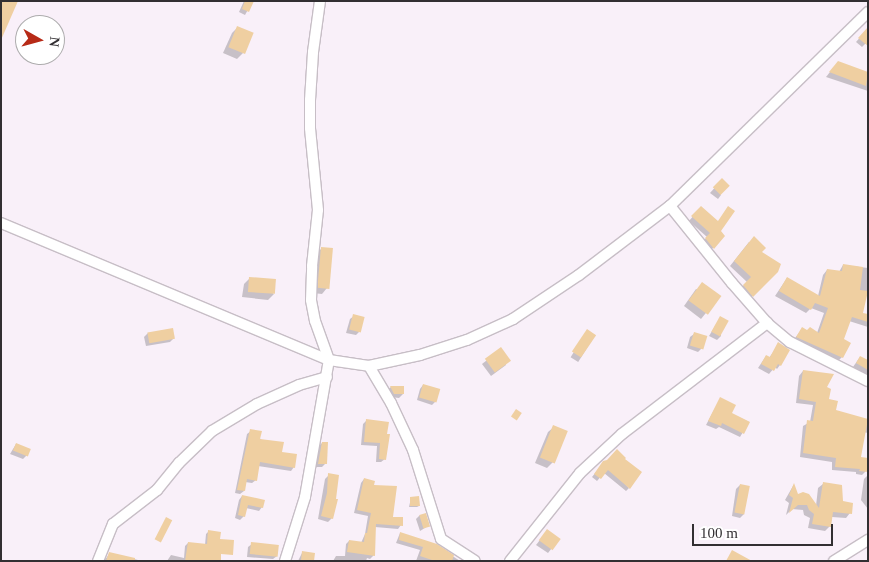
<!DOCTYPE html>
<style>
body{margin:0}
#map{position:relative;width:869px;height:562px;overflow:hidden;background:#f9f0f9;font-family:"Times New Roman",serif}
div>[style]{position:absolute}
[style*='--x']{left:calc(var(--x)*1px);top:calc(var(--y)*1px);width:calc(var(--w)*1px);rotate:calc(var(--a)*1deg)}
.shadow>*{inset:0;background:#0003;transform-origin:0 0}
.building>*{inset:0;background:#efcfa1;transform-origin:0 0}
.roads{filter:drop-shadow(1px 0 #c7bec6) drop-shadow(-1px 0 #c7bec6) drop-shadow(0 1px #c7bec6) drop-shadow(0 -1px #c7bec6)}
.minor>*{height:10px;margin:-5px;padding:0 5px;transform-origin:5px;border-radius:5px;background:#fff}
span{translate:-50% -50%;white-space:nowrap;text-align:center;line-height:1.15;-webkit-text-stroke:4px #fff;paint-order:stroke}
.frame{position:absolute;inset:0;border:2px solid #322f32;pointer-events:none}
.north{position:absolute;left:15px;top:15px;width:50px;height:50px;box-sizing:border-box;background:#fff;border:1px solid #adacad;border-radius:50%;rotate:97deg;font-size:14px;font-weight:700;line-height:20px;text-align:center;color:#322f32}
.north::after{content:'';display:block;margin:auto;width:18px;height:22px;background:#b72a17;clip-path:polygon(50% 0,100% 100%,50% 72%,0 100%)}
.scale{position:absolute;left:692px;top:524px;width:141px;height:22px;box-sizing:border-box;border:2px solid #322f32;border-top:0;padding-left:6px;font-size:15px;line-height:18px;white-space:nowrap;color:#322f32;-webkit-text-stroke:4px #fff;paint-order:stroke}
</style>
<div id="map">
<div class="shadow">
<i style="clip-path:polygon(244px 1px,253px 1px,245px 15px,239px 12px)"></i>
<i style="clip-path:polygon(238px 27px,243px 53px,237px 59px,223px 53px,232px 33px)"></i>
<i style="clip-path:polygon(863px 34px,868px 41px,862px 47px,856px 42px)"></i>
<i style="clip-path:polygon(834px 67px,868px 73px,868px 91px,826px 77px)"></i>
<i style="clip-path:polygon(718px 184px,721px 195px,718px 199px,710px 193px)"></i>
<i style="clip-path:polygon(701px 207px,724px 236px,709px 252px,702px 243px,707px 237px,689px 221px)"></i>
<i style="clip-path:polygon(749px 242px,777px 271px,748px 300px,739px 290px,747px 282px,730px 266px)"></i>
<i style="clip-path:polygon(322px 248px,327px 288px,322px 294px,313px 293px,316px 254px)"></i>
<i style="clip-path:polygon(843px 265px,868px 268px,868px 288px,862px 314px,868px 315px,868px 327px,849px 321px,842px 339px,842px 357px,837px 362px,792px 342px,802px 329px,817px 333px,824px 313px,811px 308px,806px 313px,775px 296px,787px 278px,818px 296px,823px 275px,827px 270px,839px 272px)"></i>
<i style="clip-path:polygon(250px 278px,274px 294px,268px 300px,242px 297px,244px 284px)"></i>
<i style="clip-path:polygon(696px 289px,719px 297px,701px 319px,684px 306px)"></i>
<i style="clip-path:polygon(354px 316px,360px 331px,356px 335px,346px 333px,350px 319px)"></i>
<i style="clip-path:polygon(720px 318px,721px 336px,717px 340px,709px 336px)"></i>
<i style="left:587px;top:331px;width:9px;height:31px;rotate:32deg"></i>
<i style="clip-path:polygon(148px 333px,174px 338px,170px 342px,146px 346px,144px 337px)"></i>
<i style="clip-path:polygon(694px 334px,702px 348px,698px 352px,687px 348px,690px 337px)"></i>
<i style="clip-path:polygon(779px 344px,780px 365px,777px 369px,775px 367px,769px 374px,758px 368px,766px 356px,769px 358px)"></i>
<i style="clip-path:polygon(501px 349px,506px 365px,491px 376px,482px 364px)"></i>
<i style="clip-path:polygon(860px 357px,868px 361px,867px 375px,853px 367px)"></i>
<i style="clip-path:polygon(803px 371px,825px 387px,827px 400px,834px 411px,868px 420px,868px 433px,863px 432px,859px 458px,866px 471px,862px 475px,856px 474px,856px 472px,832px 470px,832px 462px,800px 457px,803px 426px,810px 422px,813px 405px,796px 403px,799px 376px)"></i>
<i style="clip-path:polygon(423px 385px,436px 401px,432px 405px,417px 400px,420px 389px)"></i>
<i style="clip-path:polygon(391px 387px,403px 394px,399px 398px,390px 397px,387px 390px)"></i>
<i style="clip-path:polygon(720px 399px,730px 413px,749px 422px,740px 437px,719px 427px,716px 429px,706px 425px)"></i>
<i style="clip-path:polygon(366px 421px,386px 435px,385px 459px,381px 462px,376px 462px,377px 446px,361px 445px,363px 424px)"></i>
<i style="clip-path:polygon(554px 427px,553px 462px,547px 468px,535px 463px,548px 432px)"></i>
<i style="clip-path:polygon(251px 431px,294px 467px,291px 471px,258px 466px,256px 480px,252px 483px,245px 482px,244px 491px,240px 494px,235px 493px,247px 434px)"></i>
<i style="clip-path:polygon(322px 443px,326px 463px,322px 467px,315px 467px,318px 447px)"></i>
<i style="clip-path:polygon(16px 444px,27px 455px,23px 459px,10px 454px)"></i>
<i style="clip-path:polygon(604px 462px,629px 488px,626px 491px,604px 473px,597px 481px,592px 477px)"></i>
<i style="clip-path:polygon(329px 475px,332px 518px,328px 522px,318px 519px,325px 479px)"></i>
<i style="clip-path:polygon(867px 476px,868px 476px,868px 509px,861px 500px,864px 479px)"></i>
<i style="clip-path:polygon(364px 479px,373px 486px,392px 518px,401px 525px,398px 529px,375px 527px,374px 555px,370px 559px,367px 558px,366px 561px,333px 561px,336px 556px,345px 556px,346px 544px,349px 541px,361px 543px,365px 534px,368px 516px,354px 513px,361px 483px)"></i>
<i style="clip-path:polygon(823px 484px,850px 513px,846px 518px,832px 517px,830px 526px,825px 531px,808px 528px,810px 518px,804px 515px,803px 510px,792px 509px,786px 515px,789px 503px,785px 500px,793px 486px,797px 496px,816px 506px,818px 488px)"></i>
<i style="clip-path:polygon(740px 485px,744px 514px,740px 518px,732px 516px,736px 489px)"></i>
<i style="clip-path:polygon(242px 496px,262px 507px,259px 511px,246px 508px,244px 516px,240px 520px,235px 518px,239px 500px)"></i>
<i style="clip-path:polygon(411px 498px,419px 506px,417px 507px,409px 507px)"></i>
<i style="clip-path:polygon(420px 515px,428px 526px,420px 531px,416px 519px)"></i>
<i style="clip-path:polygon(209px 531px,210px 553px,198px 561px,167px 561px,171px 555px,184px 558px,185px 546px,188px 543px,205px 545px,206px 534px)"></i>
<i style="clip-path:polygon(400px 533px,436px 545px,460px 561px,416px 561px,420px 550px,396px 543px)"></i>
<i style="clip-path:polygon(544px 535px,559px 539px,548px 553px,536px 545px)"></i>
<i style="clip-path:polygon(252px 544px,277px 556px,273px 559px,247px 557px,248px 547px)"></i>
<i style="clip-path:polygon(110px 553px,142px 561px,104px 561px)"></i>
<i style="clip-path:polygon(302px 553px,313px 561px,298px 561px)"></i>
</div>
<div class="building">
<i style="clip-path:polygon(1px 1px,18px 1px,1px 40px)"></i>
<i style="clip-path:polygon(245px 1px,254px 1px,249px 12px,242px 9px)"></i>
<i style="left:237px;top:26px;width:18px;height:23px;rotate:22deg"></i>
<i style="clip-path:polygon(868px 27px,868px 46px,858px 38px)"></i>
<i style="clip-path:polygon(838px 61px,868px 72px,866px 86px,829px 72px)"></i>
<i style="left:722px;top:178px;width:11px;height:13px;rotate:45deg"></i>
<i style="clip-path:polygon(701px 206px,718px 221px,728px 206px,735px 211px,721px 231px,725px 236px,714px 249px,705px 238px,710px 233px,691px 216px)"></i>
<i style="clip-path:polygon(754px 236px,766px 248px,762px 252px,781px 264px,778px 272px,753px 297px,743px 285px,751px 277px,734px 261px)"></i>
<i style="left:321px;top:247px;width:12px;height:41px;rotate:5deg"></i>
<i style="clip-path:polygon(843px 264px,863px 267px,860px 290px,868px 291px,863px 313px,868px 314px,868px 322px,852px 317px,844px 339px,851px 343px,843px 358px,796px 337px,802px 327px,807px 330px,810px 327px,819px 333px,828px 308px,815px 303px,811px 310px,779px 291px,787px 277px,820px 296px,827px 269px,842px 271px)"></i>
<i style="left:249px;top:277px;width:27px;height:15px;rotate:4deg"></i>
<i style="left:702px;top:282px;width:24px;height:23px;rotate:36deg"></i>
<i style="left:353px;top:314px;width:12px;height:16px;rotate:14deg"></i>
<i style="left:720px;top:316px;width:10px;height:18px;rotate:29deg"></i>
<i style="left:173px;top:328px;width:11px;height:26px;rotate:80deg"></i>
<i style="left:587px;top:329px;width:11px;height:27px;rotate:34deg"></i>
<i style="left:694px;top:332px;width:14px;height:14px;rotate:17deg"></i>
<i style="clip-path:polygon(778px 342px,790px 350px,781px 366px,778px 364px,774px 371px,761px 364px,766px 355px,770px 357px)"></i>
<i style="left:501px;top:347px;width:17px;height:20px;rotate:54deg"></i>
<i style="clip-path:polygon(860px 356px,868px 360px,868px 370px,856px 363px)"></i>
<i style="clip-path:polygon(803px 370px,834px 374px,827px 387px,831px 389px,829px 399px,838px 401px,836px 410px,868px 419px,861px 457px,868px 458px,868px 472px,859px 471px,860px 469px,835px 467px,836px 458px,803px 453px,807px 420px,813px 421px,816px 402px,799px 399px)"></i>
<i style="left:423px;top:384px;width:18px;height:14px;rotate:16deg"></i>
<i style="clip-path:polygon(390px 386px,404px 386px,404px 394px,394px 394px)"></i>
<i style="clip-path:polygon(720px 397px,736px 405px,732px 413px,750px 422px,744px 434px,722px 423px,721px 426px,708px 421px)"></i>
<i style="left:516px;top:409px;width:7px;height:9px;rotate:34deg"></i>
<i style="clip-path:polygon(366px 419px,389px 422px,387px 434px,390px 434px,386px 460px,379px 459px,380px 443px,364px 442px)"></i>
<i style="left:553px;top:425px;width:16px;height:35px;rotate:22deg"></i>
<i style="clip-path:polygon(250px 429px,262px 431px,260px 439px,284px 442px,282px 452px,297px 454px,295px 468px,260px 462px,257px 481px,247px 479px,245px 491px,237px 490px)"></i>
<i style="clip-path:polygon(322px 442px,328px 442px,327px 464px,318px 464px)"></i>
<i style="left:16px;top:443px;width:16px;height:8px;rotate:22deg"></i>
<i style="clip-path:polygon(617px 449px,626px 458px,625px 459px,642px 472px,630px 489px,608px 470px,601px 479px,594px 474px,603px 461px,607px 460px)"></i>
<i style="clip-path:polygon(328px 473px,339px 475px,336px 499px,338px 499px,333px 519px,321px 516px,327px 493px)"></i>
<i style="clip-path:polygon(364px 478px,375px 481px,374px 485px,397px 486px,393px 517px,403px 517px,403px 526px,376px 524px,375px 556px,347px 552px,349px 540px,364px 542px,365px 533px,367px 533px,371px 513px,357px 510px)"></i>
<i style="clip-path:polygon(823px 482px,842px 485px,843px 501px,853px 503px,852px 514px,833px 512px,831px 527px,812px 524px,814px 514px,809px 510px,807px 505px,798px 505px,789px 513px,793px 498px,789px 495px,794px 483px,798px 494px,803px 492px,809px 494px,819px 508px)"></i>
<i style="left:740px;top:484px;width:10px;height:29px;rotate:11deg"></i>
<i style="clip-path:polygon(242px 495px,265px 500px,263px 508px,248px 505px,245px 517px,238px 515px)"></i>
<i style="clip-path:polygon(419px 496px,420px 506px,410px 506px,410px 497px)"></i>
<i style="left:426px;top:513px;width:14px;height:7px;rotate:73deg"></i>
<i style="left:166px;top:517px;width:7px;height:25px;rotate:27deg"></i>
<i style="left:547px;top:529px;width:17px;height:14px;rotate:36deg"></i>
<i style="clip-path:polygon(208px 530px,221px 532px,220px 539px,234px 540px,233px 555px,221px 554px,221px 561px,185px 561px,188px 542px,207px 544px)"></i>
<i style="clip-path:polygon(400px 532px,437px 544px,454px 555px,452px 561px,435px 561px,420px 556px,423px 547px,399px 540px)"></i>
<i style="left:251px;top:542px;width:28px;height:12px;rotate:6deg"></i>
<i style="clip-path:polygon(732px 550px,752px 561px,726px 561px)"></i>
<i style="clip-path:polygon(302px 551px,315px 553px,314px 561px,301px 561px)"></i>
<i style="clip-path:polygon(109px 552px,135px 558px,135px 561px,106px 561px)"></i>
</div>
<div class="roads">
<div class="minor">
<i style="--x:670;--y:206;--w:99;--a:51.2"></i>
<i style="--x:732;--y:283;--w:53;--a:48.8"></i>
<i style="--x:767;--y:323;--w:30;--a:40"></i>
<i style="--x:790;--y:342;--w:87;--a:26.6"></i>
<i style="--x:1;--y:223;--w:355;--a:22.7"></i>
<i style="--x:329;--y:360;--w:40;--a:8.5"></i>
<i style="--x:369;--y:366;--w:52;--a:-12.2"></i>
<i style="--x:420;--y:355;--w:49;--a:-17.7"></i>
<i style="--x:467;--y:340;--w:51;--a:-24.5"></i>
<i style="--x:513;--y:319;--w:79;--a:-33.7"></i>
<i style="--x:579;--y:275;--w:114;--a:-37.2"></i>
<i style="--x:670;--y:206;--w:277;--a:-44.4"></i>
<i style="--x:369;--y:366;--w:43;--a:59.3"></i>
<i style="--x:391;--y:403;--w:52;--a:64.9"></i>
<i style="--x:413;--y:450;--w:93;--a:72.5"></i>
<i style="--x:441;--y:539;--w:40;--a:32.9"></i>
<i style="--x:98;--y:561;--w:40;--a:-68"></i>
<i style="--x:113;--y:524;--w:56;--a:-37.7"></i>
<i style="--x:157;--y:490;--w:35;--a:-51"></i>
<i style="--x:179;--y:463;--w:46;--a:-44.1"></i>
<i style="--x:212;--y:431;--w:52;--a:-31"></i>
<i style="--x:257;--y:404;--w:46;--a:-24.3"></i>
<i style="--x:299;--y:385;--w:29;--a:-16"></i>
<i style="--x:285;--y:561;--w:67;--a:-72.6"></i>
<i style="--x:305;--y:497;--w:139;--a:-80.1"></i>
<i style="--x:329;--y:360;--w:41;--a:-109.7"></i>
<i style="--x:315;--y:321;--w:21;--a:-101"></i>
<i style="--x:311;--y:300;--w:34;--a:-88"></i>
<i style="--x:312;--y:266;--w:56;--a:-83.9"></i>
<i style="--x:318;--y:210;--w:82;--a:-95.6"></i>
<i style="--x:310;--y:128;--w:28;--a:-90"></i>
<i style="--x:310;--y:100;--w:48;--a:-86.4"></i>
<i style="--x:313;--y:52;--w:51;--a:-82.2"></i>
<i style="--x:510;--y:561;--w:112;--a:-51.5"></i>
<i style="--x:580;--y:473;--w:57;--a:-42.9"></i>
<i style="--x:622;--y:434;--w:183;--a:-37.4"></i>
<i style="--x:834;--y:561;--w:40;--a:-32"></i>
</div>
</div>
<div class="frame"></div>
<div class="north">N</div>
<div class="scale">100 m</div>
</div>
